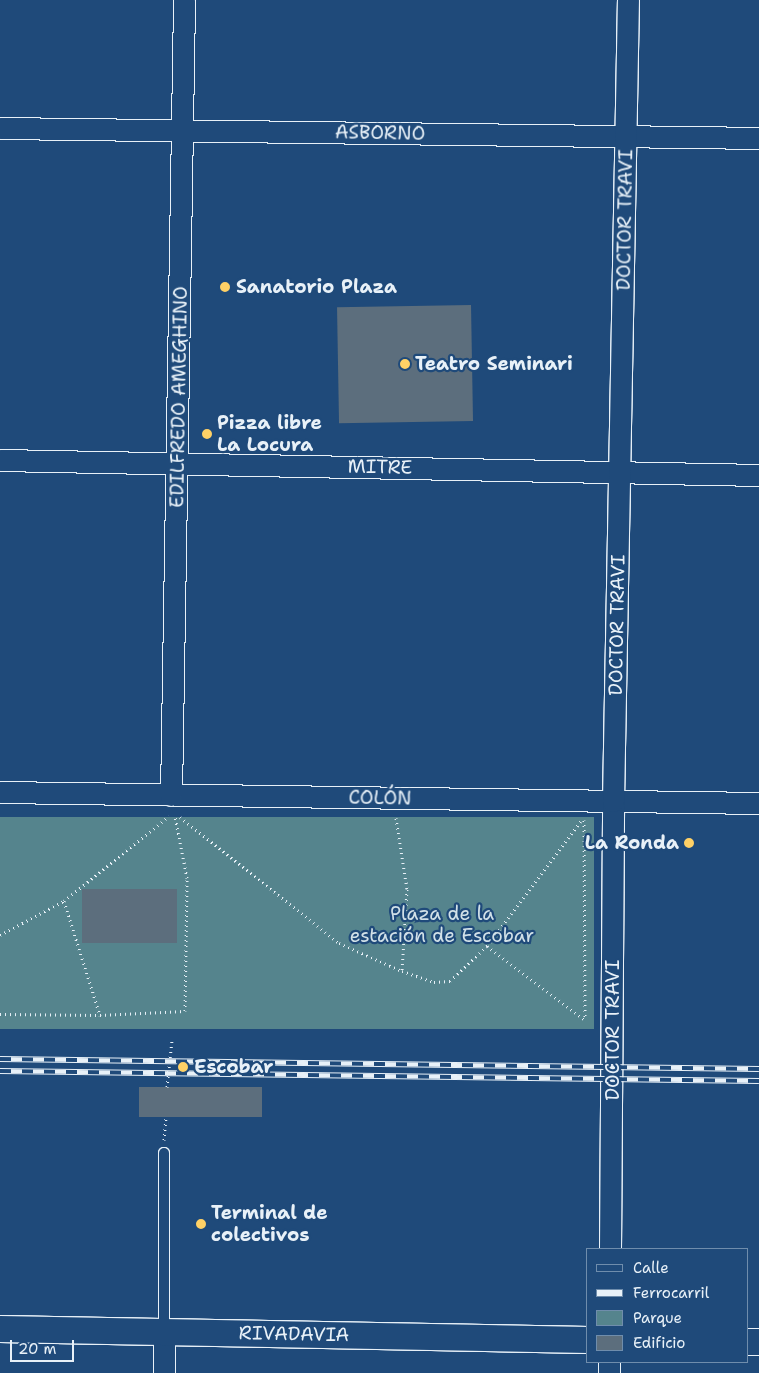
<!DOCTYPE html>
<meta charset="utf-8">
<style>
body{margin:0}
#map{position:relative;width:759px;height:1373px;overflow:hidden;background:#1f4a7a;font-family:"Shantell Sans",sans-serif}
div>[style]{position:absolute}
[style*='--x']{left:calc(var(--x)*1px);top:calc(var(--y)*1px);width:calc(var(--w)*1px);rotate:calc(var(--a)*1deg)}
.green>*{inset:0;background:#55848d;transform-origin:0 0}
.building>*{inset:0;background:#5c6e7d;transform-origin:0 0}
.path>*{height:3px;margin-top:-1.5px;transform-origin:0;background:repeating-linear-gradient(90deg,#e8f1f8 0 1px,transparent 0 5px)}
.roads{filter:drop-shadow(1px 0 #e8f1f8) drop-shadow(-1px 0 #e8f1f8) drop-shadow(0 1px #e8f1f8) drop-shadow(0 -1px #e8f1f8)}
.service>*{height:10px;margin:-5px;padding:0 5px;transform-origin:5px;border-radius:5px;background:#1f4a7a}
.minor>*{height:21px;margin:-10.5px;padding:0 10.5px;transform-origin:10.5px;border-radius:10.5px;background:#1f4a7a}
.tertiary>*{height:26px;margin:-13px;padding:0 13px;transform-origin:13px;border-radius:13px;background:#1f4a7a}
.rail>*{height:5.5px;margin-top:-2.75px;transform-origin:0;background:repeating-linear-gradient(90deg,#1f4a7a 0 11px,#e8f1f8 0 22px);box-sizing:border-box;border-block:1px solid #e8f1f8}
.dots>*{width:14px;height:14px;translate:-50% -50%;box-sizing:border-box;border:2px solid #1f4a7a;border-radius:50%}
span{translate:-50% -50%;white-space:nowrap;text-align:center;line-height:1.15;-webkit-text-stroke:4.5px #1f4a7a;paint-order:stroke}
.street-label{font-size:19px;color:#e8f1f8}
.poi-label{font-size:19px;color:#e8f1f8;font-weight:700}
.left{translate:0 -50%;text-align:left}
.right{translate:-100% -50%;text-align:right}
.park-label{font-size:19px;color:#d2e1e8}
.legend{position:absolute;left:586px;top:1248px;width:162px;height:115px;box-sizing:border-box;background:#1f4a7a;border:1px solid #6f8dac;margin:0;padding:6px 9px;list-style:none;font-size:15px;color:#e8f1f8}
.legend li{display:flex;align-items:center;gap:10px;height:25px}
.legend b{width:25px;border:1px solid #6f8dac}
.scale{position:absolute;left:10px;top:1340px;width:64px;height:22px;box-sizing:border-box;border:2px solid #e8f1f8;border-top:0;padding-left:6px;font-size:15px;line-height:18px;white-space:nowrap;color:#e8f1f8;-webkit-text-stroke:4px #1f4a7a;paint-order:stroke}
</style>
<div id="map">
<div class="green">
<i style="left:0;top:817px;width:594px;height:212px"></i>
</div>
<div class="building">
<i style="left:471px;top:305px;width:116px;height:134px;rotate:89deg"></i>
<i style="left:82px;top:889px;width:95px;height:54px"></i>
<i style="left:139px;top:1087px;width:123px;height:30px"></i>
</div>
<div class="path">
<i style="--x:180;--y:817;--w:203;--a:38.4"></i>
<i style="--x:339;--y:943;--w:69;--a:24"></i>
<i style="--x:396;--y:818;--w:72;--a:81.2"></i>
<i style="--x:407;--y:889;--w:82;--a:93.5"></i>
<i style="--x:402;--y:971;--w:34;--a:19"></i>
<i style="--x:434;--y:982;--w:16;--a:-4"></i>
<i style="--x:450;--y:981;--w:51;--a:-43.4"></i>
<i style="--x:487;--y:946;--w:156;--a:-53.1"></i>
<i style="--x:584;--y:820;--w:199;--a:89.7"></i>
<i style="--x:64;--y:901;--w:120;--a:72.5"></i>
<i style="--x:0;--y:935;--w:72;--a:-28"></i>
<i style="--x:64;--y:901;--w:135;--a:-39"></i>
<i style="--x:487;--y:946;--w:121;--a:37"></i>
<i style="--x:0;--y:1014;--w:100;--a:0.6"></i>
<i style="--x:100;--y:1015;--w:85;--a:-2.7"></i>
<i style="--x:185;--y:1011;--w:133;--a:-89.1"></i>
<i style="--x:187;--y:878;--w:63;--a:-101"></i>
<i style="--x:167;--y:1087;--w:47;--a:-83.9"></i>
<i style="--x:164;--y:1140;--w:22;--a:-85"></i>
</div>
<div class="roads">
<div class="service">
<i style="--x:164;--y:1331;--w:178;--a:-90"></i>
</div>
<div class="minor">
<i style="--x:0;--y:128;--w:759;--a:0.75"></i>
<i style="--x:0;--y:460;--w:759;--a:1.13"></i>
<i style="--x:0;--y:792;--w:759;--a:0.83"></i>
<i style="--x:171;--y:795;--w:795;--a:-89.06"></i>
<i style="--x:610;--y:1249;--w:448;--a:-89.6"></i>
<i style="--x:613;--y:801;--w:801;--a:-88.93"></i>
<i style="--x:164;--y:1331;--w:42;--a:90"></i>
<i style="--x:609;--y:1373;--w:11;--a:-90"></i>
</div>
<div class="tertiary">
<i style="--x:0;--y:1329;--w:588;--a:1.07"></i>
<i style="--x:748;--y:1342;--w:11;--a:0"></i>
</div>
</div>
<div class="rail">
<i style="--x:0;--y:1059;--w:759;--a:0.75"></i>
<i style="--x:0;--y:1071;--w:759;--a:0.75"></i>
</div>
<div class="dots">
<i style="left:225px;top:287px;background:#ffd166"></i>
<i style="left:405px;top:364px;background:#ffd166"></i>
<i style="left:207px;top:434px;background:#ffd166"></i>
<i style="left:689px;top:843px;background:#ffd166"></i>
<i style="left:183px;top:1067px;background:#ffd166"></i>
<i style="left:201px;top:1224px;background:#ffd166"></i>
</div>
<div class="street-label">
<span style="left:380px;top:133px;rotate:1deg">ASBORNO</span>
<span style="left:625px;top:220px;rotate:-89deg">DOCTOR TRAVI</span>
<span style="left:179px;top:397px;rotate:-89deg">EDILFREDO AMEGHINO</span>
<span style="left:380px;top:467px;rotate:1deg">MITRE</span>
<span style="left:617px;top:625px;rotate:-89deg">DOCTOR TRAVI</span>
<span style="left:380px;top:798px;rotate:1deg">COLÓN</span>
<span style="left:613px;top:1030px;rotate:-90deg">DOCTOR TRAVI</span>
<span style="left:294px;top:1334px;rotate:1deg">RIVADAVIA</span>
</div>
<div class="poi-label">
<span class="left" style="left:236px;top:287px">Sanatorio Plaza</span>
<span class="left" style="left:415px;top:364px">Teatro Seminari</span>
<span class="left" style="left:217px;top:434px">Pizza libre<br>La Locura</span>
<span class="right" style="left:679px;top:843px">La Ronda</span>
<span class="left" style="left:194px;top:1067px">Escobar</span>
<span class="left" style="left:211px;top:1224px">Terminal de<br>colectivos</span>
</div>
<div class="park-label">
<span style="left:442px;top:925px">Plaza de la<br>estación de Escobar</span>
</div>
<ul class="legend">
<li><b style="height:6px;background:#1f4a7a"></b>Calle</li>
<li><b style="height:6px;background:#e8f1f8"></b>Ferrocarril</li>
<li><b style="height:14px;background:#55848d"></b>Parque</li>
<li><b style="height:14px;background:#5c6e7d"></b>Edificio</li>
</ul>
<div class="scale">20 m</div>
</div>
